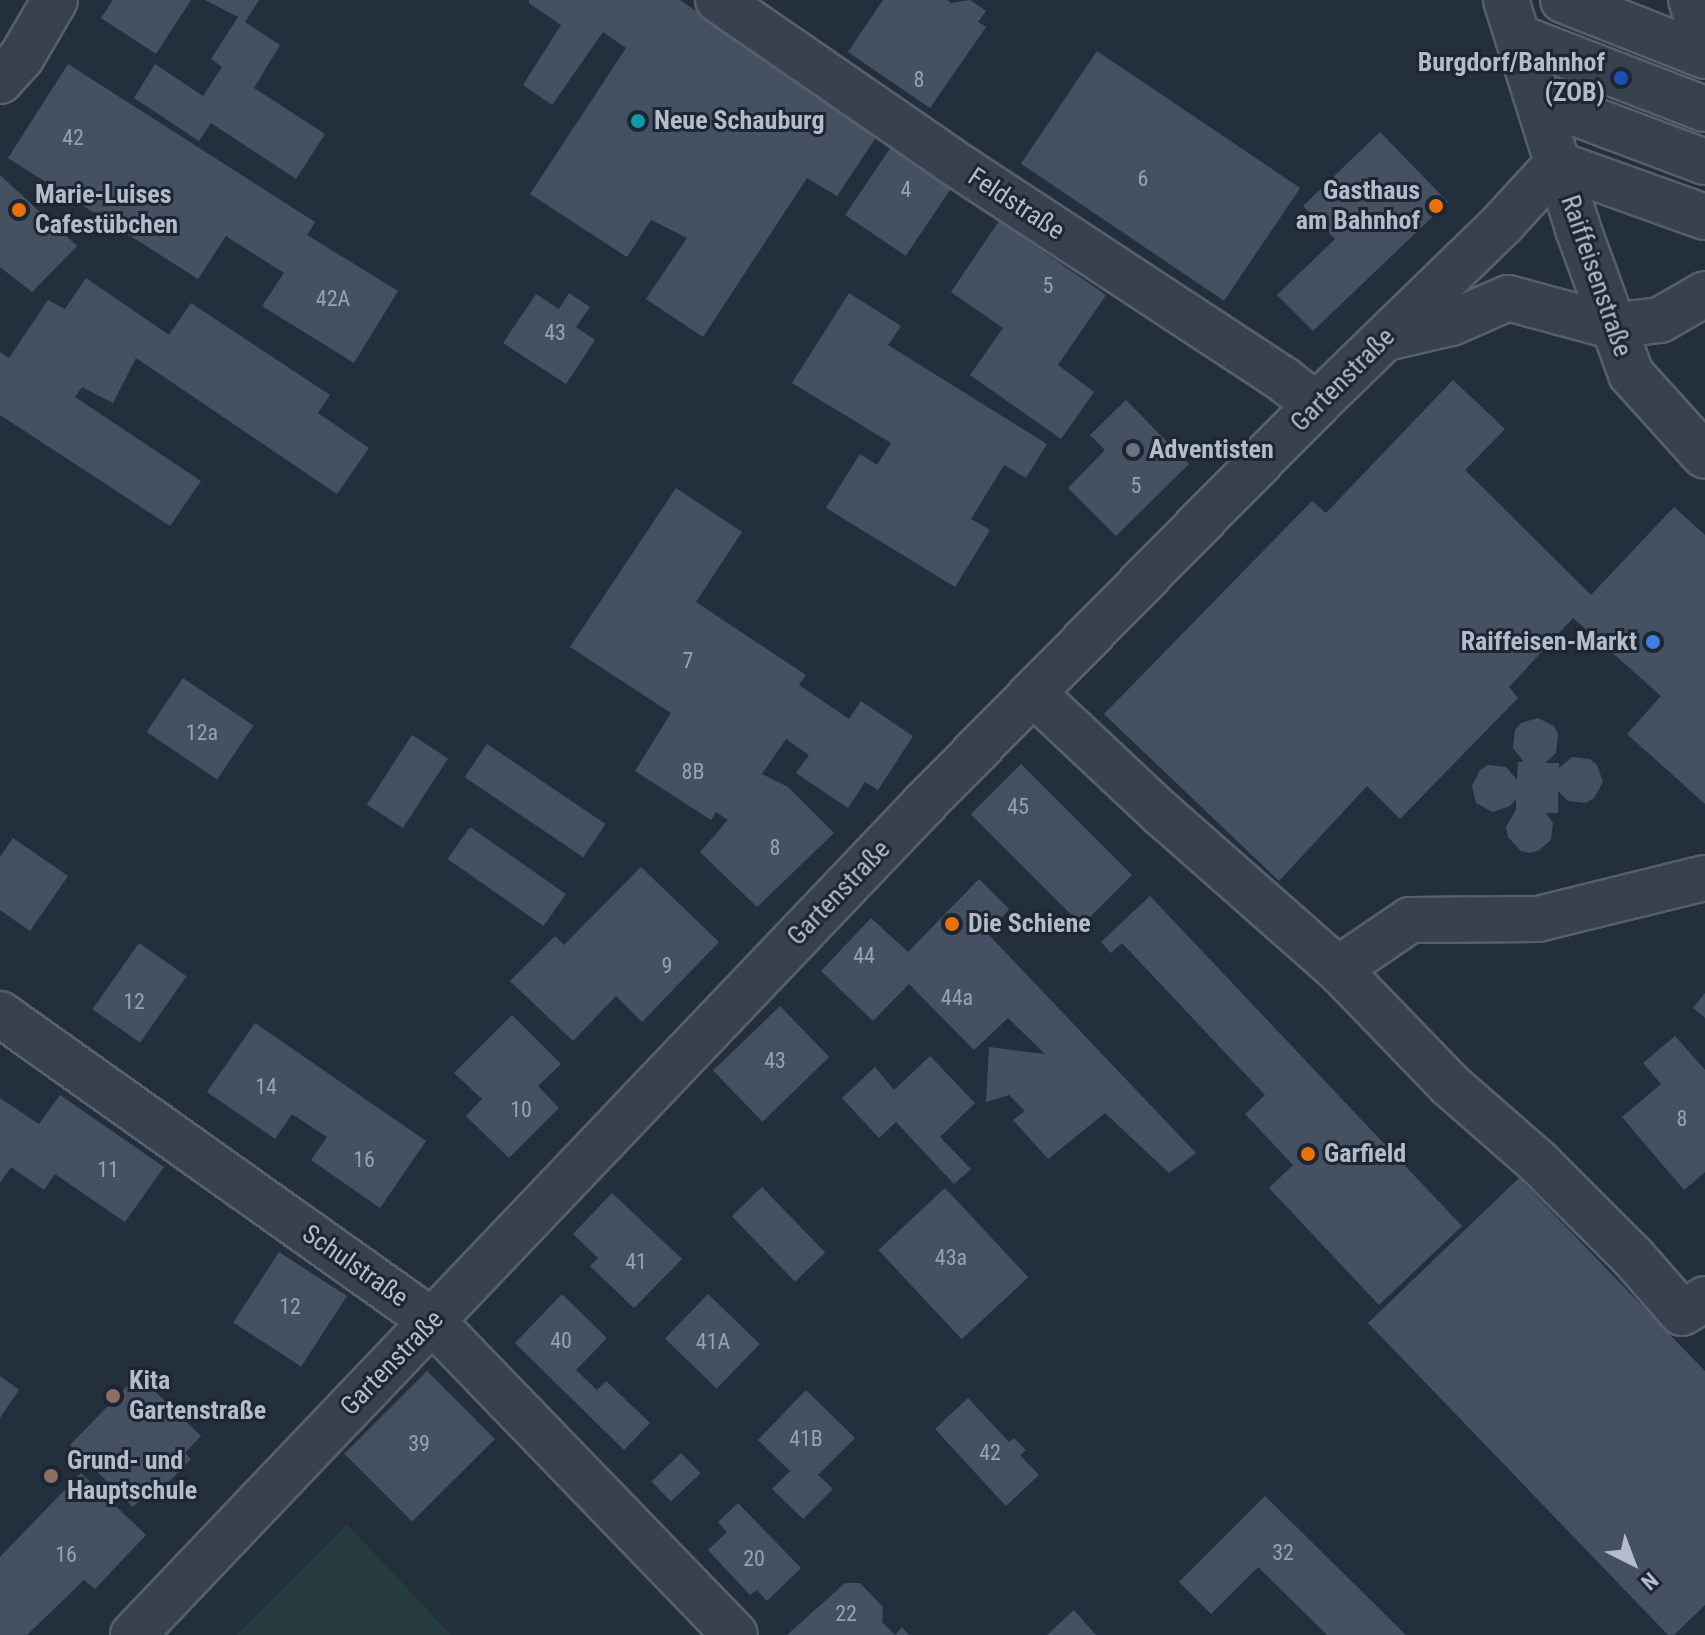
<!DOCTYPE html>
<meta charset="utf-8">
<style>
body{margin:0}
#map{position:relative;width:1705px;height:1635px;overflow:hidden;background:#242f3e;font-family:"Roboto Condensed",sans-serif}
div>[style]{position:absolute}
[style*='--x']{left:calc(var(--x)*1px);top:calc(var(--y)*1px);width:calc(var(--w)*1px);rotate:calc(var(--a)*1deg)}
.green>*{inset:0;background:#263c3f}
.building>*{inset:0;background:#455162;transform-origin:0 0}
.roads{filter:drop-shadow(2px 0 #565f6c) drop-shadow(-2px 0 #565f6c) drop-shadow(0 2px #565f6c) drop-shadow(0 -2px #565f6c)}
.minor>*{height:44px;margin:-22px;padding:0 22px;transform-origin:22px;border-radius:22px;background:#38414e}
.dots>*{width:22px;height:22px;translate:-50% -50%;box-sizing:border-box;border:4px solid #1d2633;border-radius:50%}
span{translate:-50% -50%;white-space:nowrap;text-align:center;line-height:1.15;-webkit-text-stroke:6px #1d2633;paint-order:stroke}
.number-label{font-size:22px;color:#98a1af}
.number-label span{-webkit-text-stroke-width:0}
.poi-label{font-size:26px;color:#b4bcc9;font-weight:700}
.right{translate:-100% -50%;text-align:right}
.left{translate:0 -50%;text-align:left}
.street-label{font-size:26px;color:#b4bcc9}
.north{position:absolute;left:1593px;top:1523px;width:80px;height:80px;-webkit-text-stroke:6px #1d2633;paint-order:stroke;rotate:138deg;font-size:22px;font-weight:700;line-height:32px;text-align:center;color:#b4bcc9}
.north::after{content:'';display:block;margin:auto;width:28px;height:36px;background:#b4bcc9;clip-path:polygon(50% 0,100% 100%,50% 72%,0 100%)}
</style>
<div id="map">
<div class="green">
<i style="clip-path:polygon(347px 1524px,451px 1635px,236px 1635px)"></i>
</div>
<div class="building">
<i style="clip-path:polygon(113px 0,191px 0,156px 54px,101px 18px)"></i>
<i style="clip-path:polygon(205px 0,259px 0,245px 22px,280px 45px,254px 88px,325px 134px,296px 179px,211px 123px,199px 141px,134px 98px,155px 64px,203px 96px,222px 67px,211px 59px,238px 17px)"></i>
<i style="clip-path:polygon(529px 0,680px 0,877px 136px,837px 196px,807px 178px,703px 337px,646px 299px,687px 238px,651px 220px,627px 257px,530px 194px,626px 48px,603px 32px,552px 105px,523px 85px,561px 25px,529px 3px)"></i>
<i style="clip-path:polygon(883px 0,947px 0,951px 3px,970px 0,986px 11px,978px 22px,986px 27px,930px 108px,848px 52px)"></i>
<i style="left:1097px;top:51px;width:245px;height:136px;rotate:34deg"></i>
<i style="clip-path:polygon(68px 64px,315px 222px,307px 235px,398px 291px,354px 363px,262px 306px,284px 273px,226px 236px,198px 279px,8px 158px)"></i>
<i style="clip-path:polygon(1380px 132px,1448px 202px,1313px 331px,1277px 295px,1335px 239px,1303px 206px)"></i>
<i style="left:891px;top:147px;width:73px;height:82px;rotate:34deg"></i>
<i style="clip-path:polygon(0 175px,77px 246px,32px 292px,0 267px)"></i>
<i style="clip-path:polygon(999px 221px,1106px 295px,1058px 365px,1094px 392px,1061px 439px,970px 375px,1003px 328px,951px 292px)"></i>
<i style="clip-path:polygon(86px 278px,169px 335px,191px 303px,330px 395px,318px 413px,369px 448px,337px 494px,136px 358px,113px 403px,82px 387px,75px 397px,201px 481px,170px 526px,0 415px,0 352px,9px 358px,48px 300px,65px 309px)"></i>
<i style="clip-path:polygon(569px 293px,590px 307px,576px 327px,595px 340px,566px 384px,503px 343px,536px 294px,559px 309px)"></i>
<i style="clip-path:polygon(849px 293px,901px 326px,888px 345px,1047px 444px,1026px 478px,1004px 465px,971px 519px,990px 530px,955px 587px,826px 508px,860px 454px,877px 465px,891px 443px,792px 383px)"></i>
<i style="clip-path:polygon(1453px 380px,1505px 429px,1465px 470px,1591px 595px,1674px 507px,1705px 535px,1705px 804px,1627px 734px,1661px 696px,1573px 618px,1509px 687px,1518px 698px,1400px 819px,1367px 786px,1279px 881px,1104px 714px,1312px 501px,1326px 513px)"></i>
<i style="clip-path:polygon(1126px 400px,1189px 464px,1116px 536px,1068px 488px,1105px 450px,1090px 435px)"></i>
<i style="clip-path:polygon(676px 488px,742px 532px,696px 602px,806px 675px,799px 685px,849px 719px,861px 701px,913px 736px,878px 790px,865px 782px,848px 808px,796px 773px,809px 755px,786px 739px,762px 774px,788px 787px,834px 833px,757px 907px,700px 852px,728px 820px,716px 812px,711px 820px,635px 771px,671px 713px,570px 647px)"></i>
<i style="left:183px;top:678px;width:85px;height:65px;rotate:34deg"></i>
<i style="clip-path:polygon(1538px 718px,1554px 726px,1558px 734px,1556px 753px,1545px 763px,1559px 763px,1559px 768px,1572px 757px,1590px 759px,1597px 765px,1603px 782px,1594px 798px,1586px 803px,1568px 801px,1558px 791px,1558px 813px,1546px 813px,1553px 823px,1551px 840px,1538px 851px,1529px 853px,1521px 851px,1508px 837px,1506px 827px,1516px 810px,1516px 799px,1510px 806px,1493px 812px,1476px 803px,1472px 786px,1480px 770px,1488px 765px,1506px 767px,1517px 780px,1518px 762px,1524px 762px,1513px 748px,1515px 730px,1521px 723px)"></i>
<i style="left:412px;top:735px;width:43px;height:83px;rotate:33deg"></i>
<i style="left:487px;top:744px;width:143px;height:40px;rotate:34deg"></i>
<i style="left:1021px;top:764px;width:157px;height:71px;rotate:45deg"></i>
<i style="left:470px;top:827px;width:117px;height:39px;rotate:35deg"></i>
<i style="clip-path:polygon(13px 838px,68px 876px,30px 931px,0 910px,0 857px)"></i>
<i style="clip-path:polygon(641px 867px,719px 942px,642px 1022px,616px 996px,573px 1041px,510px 981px,555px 936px,564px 945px)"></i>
<i style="clip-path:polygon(979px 879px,1009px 909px,988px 934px,1196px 1153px,1169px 1173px,1105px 1113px,1048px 1159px,1013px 1120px,1025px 1111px,1009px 1095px,986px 1102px,989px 1047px,1045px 1054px,1008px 1018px,974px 1050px,909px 984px,873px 1021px,821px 971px,871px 918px,908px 952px)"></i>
<i style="clip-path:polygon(1150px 896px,1462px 1226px,1379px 1305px,1269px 1188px,1293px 1165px,1245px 1114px,1265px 1095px,1122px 943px,1111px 953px,1101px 942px)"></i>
<i style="left:139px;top:943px;width:58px;height:81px;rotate:35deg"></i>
<i style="clip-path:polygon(1705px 993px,1705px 1018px,1693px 1008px)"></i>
<i style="left:780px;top:1006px;width:71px;height:93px;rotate:46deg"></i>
<i style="clip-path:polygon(512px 1015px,561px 1064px,538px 1086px,559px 1108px,509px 1158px,466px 1116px,482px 1099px,454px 1073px)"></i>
<i style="clip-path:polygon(255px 1023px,426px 1141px,380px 1208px,311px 1160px,327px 1137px,292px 1114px,275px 1139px,207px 1092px)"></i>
<i style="clip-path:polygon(1675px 1036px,1705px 1070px,1705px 1172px,1684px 1190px,1622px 1117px,1661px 1084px,1643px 1063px)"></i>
<i style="clip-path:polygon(930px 1056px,975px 1103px,940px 1137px,971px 1169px,954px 1184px,896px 1122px,879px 1138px,842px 1098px,875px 1067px,894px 1090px)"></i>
<i style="clip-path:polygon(60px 1095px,164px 1167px,125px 1222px,55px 1174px,44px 1190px,11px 1167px,0 1183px,0 1098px,39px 1124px)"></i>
<i style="clip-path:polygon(1519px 1178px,1705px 1371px,1705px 1605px,1674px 1635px,1668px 1635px,1368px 1323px)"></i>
<i style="left:762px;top:1187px;width:91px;height:42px;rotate:46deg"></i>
<i style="left:945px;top:1188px;width:122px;height:91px;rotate:47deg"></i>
<i style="clip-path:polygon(612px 1193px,682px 1259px,634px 1308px,590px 1266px,598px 1258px,573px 1234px)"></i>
<i style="left:279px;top:1252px;width:81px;height:84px;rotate:33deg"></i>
<i style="clip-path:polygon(562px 1294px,607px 1338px,576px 1370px,597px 1390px,606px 1381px,650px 1423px,624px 1450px,515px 1343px)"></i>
<i style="left:708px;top:1294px;width:72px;height:62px;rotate:44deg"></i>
<i style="left:427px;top:1371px;width:96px;height:117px;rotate:45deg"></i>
<i style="clip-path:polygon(138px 1375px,201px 1436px,185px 1453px,191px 1459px,155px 1496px,149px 1490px,133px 1507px,70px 1445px)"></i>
<i style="clip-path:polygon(0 1376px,19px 1390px,0 1418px)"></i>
<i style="clip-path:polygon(806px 1390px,855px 1438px,818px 1475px,833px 1489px,803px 1519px,772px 1489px,790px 1471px,758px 1440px)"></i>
<i style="clip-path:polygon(968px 1398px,1009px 1442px,1014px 1438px,1026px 1450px,1020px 1455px,1039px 1475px,1006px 1506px,935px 1429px)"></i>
<i style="left:681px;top:1453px;width:28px;height:41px;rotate:46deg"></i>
<i style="clip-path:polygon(81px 1473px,146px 1535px,95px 1589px,84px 1580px,27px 1635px,0 1635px,0 1557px)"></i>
<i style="clip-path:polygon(1265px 1496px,1406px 1635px,1327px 1635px,1258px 1567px,1211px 1614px,1179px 1582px)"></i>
<i style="clip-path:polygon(738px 1503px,801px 1568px,767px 1601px,757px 1590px,750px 1595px,708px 1550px,727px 1532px,718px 1522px)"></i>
<i style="clip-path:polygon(845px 1583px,860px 1583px,883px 1607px,882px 1622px,895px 1635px,902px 1627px,909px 1635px,787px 1635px)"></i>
<i style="clip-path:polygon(1074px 1610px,1096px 1635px,1047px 1635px)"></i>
</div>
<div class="roads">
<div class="minor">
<i style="--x:718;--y:0;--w:283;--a:34.6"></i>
<i style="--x:951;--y:161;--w:399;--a:33.3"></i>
<i style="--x:1284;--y:380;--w:41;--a:38"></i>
<i style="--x:1506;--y:0;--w:240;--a:72.5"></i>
<i style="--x:1578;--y:229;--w:154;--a:69.9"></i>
<i style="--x:1631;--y:374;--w:110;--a:47.9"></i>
<i style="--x:1563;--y:0;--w:153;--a:21.5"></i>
<i style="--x:1691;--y:0;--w:45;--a:72"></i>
<i style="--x:1518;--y:37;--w:200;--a:21.1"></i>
<i style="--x:0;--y:81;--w:31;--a:-48"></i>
<i style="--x:21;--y:58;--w:67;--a:-59.6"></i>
<i style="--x:1540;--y:100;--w:176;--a:20.6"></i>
<i style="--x:1557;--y:164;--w:157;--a:19.7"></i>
<i style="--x:1386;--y:338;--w:67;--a:-13"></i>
<i style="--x:1451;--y:323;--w:62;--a:-23.7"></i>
<i style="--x:1508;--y:298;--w:107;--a:15.2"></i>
<i style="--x:1611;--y:326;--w:49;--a:-7"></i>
<i style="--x:1660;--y:320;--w:52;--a:-30"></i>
<i style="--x:1033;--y:693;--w:177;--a:43.2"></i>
<i style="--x:1162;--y:814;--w:235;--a:41.4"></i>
<i style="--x:1338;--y:969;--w:161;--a:46"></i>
<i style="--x:1450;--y:1085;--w:117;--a:41.2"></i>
<i style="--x:1538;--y:1162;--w:134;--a:45"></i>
<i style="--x:1633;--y:1257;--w:74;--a:48.8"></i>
<i style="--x:1682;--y:1313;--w:27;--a:-31"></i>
<i style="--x:1338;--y:969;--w:87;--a:-34.2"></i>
<i style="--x:1410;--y:920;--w:128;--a:-0.4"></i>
<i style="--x:1538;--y:919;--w:172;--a:-13.8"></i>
<i style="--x:0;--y:1014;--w:530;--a:35.4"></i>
<i style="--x:432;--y:1321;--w:436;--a:46"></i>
<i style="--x:133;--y:1635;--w:1146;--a:-46.41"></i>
<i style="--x:923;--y:805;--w:561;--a:-45.51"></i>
<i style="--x:1316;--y:405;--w:261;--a:-44.2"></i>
<i style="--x:1503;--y:223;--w:80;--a:-47.5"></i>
</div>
</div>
<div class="dots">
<i style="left:1621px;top:78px;background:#1a4fb4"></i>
<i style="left:638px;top:121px;background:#0f9aa8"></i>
<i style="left:1436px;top:206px;background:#e8710a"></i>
<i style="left:19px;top:210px;background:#e8710a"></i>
<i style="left:1133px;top:450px;background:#6b7280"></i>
<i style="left:1653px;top:642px;background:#3f7fe0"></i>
<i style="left:952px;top:924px;background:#e8710a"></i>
<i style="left:1308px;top:1154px;background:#e8710a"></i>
<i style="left:113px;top:1396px;background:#8d6e63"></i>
<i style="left:51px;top:1476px;background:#8d6e63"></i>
</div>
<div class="number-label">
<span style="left:919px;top:80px">8</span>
<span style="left:73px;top:138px">42</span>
<span style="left:1143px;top:179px">6</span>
<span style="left:906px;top:190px">4</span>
<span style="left:1048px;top:286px">5</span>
<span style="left:333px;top:299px">42A</span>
<span style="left:555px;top:333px">43</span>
<span style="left:1136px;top:486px">5</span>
<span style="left:688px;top:661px">7</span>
<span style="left:202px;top:733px">12a</span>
<span style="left:693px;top:772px">8B</span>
<span style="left:1018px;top:807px">45</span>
<span style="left:775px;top:848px">8</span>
<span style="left:864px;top:956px">44</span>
<span style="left:667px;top:966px">9</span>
<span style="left:957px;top:998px">44a</span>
<span style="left:134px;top:1002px">12</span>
<span style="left:775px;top:1061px">43</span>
<span style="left:266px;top:1087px">14</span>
<span style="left:521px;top:1110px">10</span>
<span style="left:1682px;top:1119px">8</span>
<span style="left:364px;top:1160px">16</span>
<span style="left:108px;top:1170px">11</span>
<span style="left:951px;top:1258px">43a</span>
<span style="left:636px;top:1262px">41</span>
<span style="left:290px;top:1307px">12</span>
<span style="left:561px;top:1341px">40</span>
<span style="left:713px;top:1342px">41A</span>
<span style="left:806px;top:1439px">41B</span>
<span style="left:419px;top:1444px">39</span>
<span style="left:990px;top:1453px">42</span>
<span style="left:1283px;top:1553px">32</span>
<span style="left:66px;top:1555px">16</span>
<span style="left:754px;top:1559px">20</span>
<span style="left:846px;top:1614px">22</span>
</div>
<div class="poi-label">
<span class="right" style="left:1605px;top:78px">Burgdorf/Bahnhof<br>(ZOB)</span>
<span class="left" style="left:654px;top:121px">Neue Schauburg</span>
<span class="right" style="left:1420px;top:206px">Gasthaus<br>am Bahnhof</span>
<span class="left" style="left:35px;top:210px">Marie-Luises<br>Cafestübchen</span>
<span class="left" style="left:1149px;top:450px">Adventisten</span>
<span class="right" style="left:1637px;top:642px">Raiffeisen-Markt</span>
<span class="left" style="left:968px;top:924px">Die Schiene</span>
<span class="left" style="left:1324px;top:1154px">Garfield</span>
<span class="left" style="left:129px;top:1396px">Kita<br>Gartenstraße</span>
<span class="left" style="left:67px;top:1476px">Grund- und<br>Hauptschule</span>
</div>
<div class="street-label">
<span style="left:1016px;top:204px;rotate:33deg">Feldstraße</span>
<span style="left:1596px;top:276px;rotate:71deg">Raiffeisenstraße</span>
<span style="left:1343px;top:380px;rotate:-45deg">Gartenstraße</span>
<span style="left:839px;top:893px;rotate:-46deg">Gartenstraße</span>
<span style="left:355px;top:1266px;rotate:35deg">Schulstraße</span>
<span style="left:392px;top:1363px;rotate:-46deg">Gartenstraße</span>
</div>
<div class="north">N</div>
</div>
